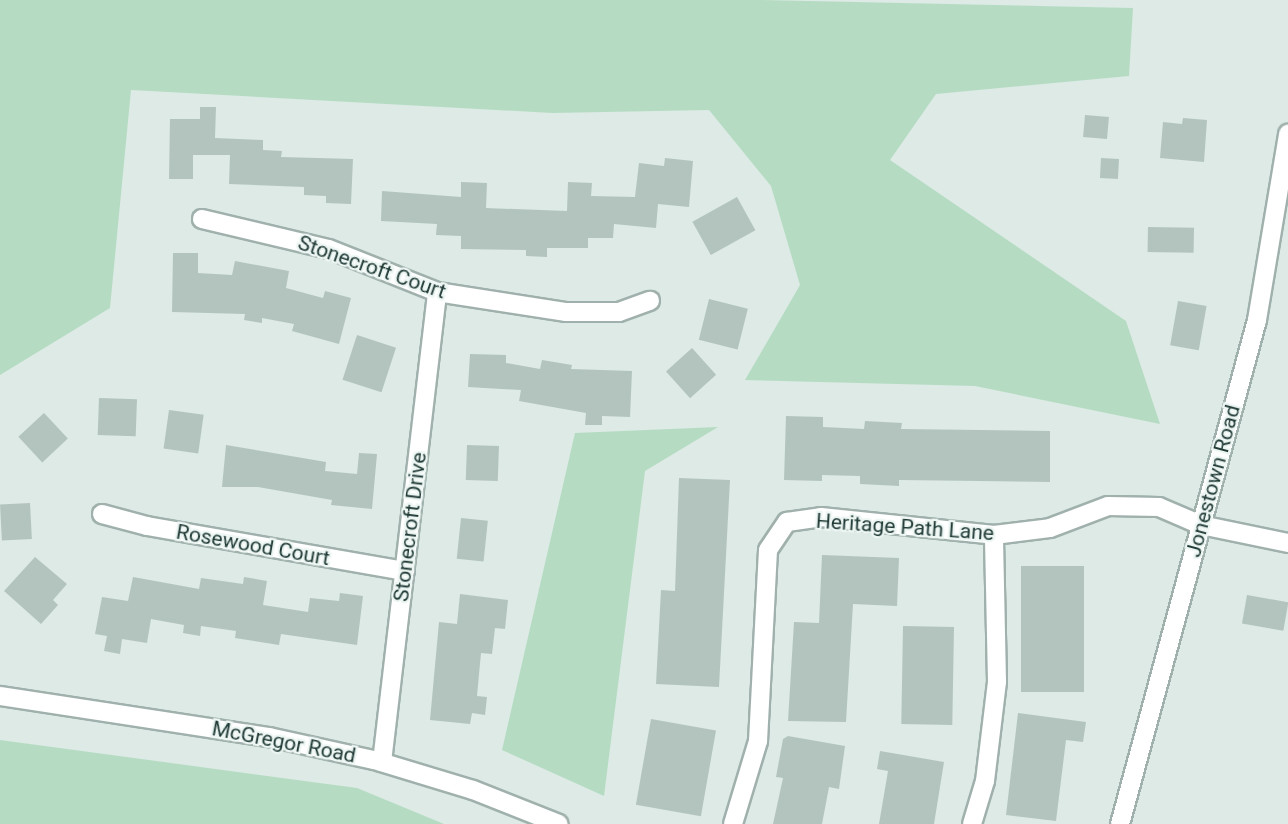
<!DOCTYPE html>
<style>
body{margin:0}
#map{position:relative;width:1288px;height:824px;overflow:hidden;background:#ddeae5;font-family:Roboto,sans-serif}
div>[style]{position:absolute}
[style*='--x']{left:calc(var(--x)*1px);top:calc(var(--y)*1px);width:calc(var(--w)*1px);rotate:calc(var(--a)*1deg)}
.green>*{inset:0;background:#b5dcc3}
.building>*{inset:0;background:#b3c4bf;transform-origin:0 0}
.roads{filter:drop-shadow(2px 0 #a0b1ad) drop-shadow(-2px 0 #a0b1ad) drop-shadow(0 2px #a0b1ad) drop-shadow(0 -2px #a0b1ad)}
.minor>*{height:18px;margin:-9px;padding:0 9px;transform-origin:9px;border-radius:9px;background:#fff}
.tertiary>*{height:18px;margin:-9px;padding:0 9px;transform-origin:9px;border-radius:9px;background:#fff}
.secondary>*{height:18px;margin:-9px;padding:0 9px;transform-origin:9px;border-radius:9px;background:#fff}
span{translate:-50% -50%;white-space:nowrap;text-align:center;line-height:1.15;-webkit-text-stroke:4.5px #edf6f3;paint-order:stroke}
.street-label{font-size:21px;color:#1f3935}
</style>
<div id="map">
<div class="green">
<i style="clip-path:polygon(0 0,759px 0,1133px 8px,1129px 76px,936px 94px,890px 160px,1126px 321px,1160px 424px,975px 386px,745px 380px,800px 285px,771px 186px,709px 110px,552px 113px,131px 90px,110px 308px,0 375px)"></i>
<i style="clip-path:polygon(718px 427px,645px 471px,604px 796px,502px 750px,575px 433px)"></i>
<i style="clip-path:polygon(0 740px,357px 788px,444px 824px,0 824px)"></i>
</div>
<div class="building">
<i style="clip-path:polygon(200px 107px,216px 107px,215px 138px,263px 140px,263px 150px,282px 151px,281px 157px,353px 159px,351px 204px,326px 203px,326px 196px,304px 195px,304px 187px,229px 184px,230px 155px,193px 155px,193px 179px,169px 179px,170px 119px,200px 119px)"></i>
<i style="left:1085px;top:115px;width:24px;height:22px;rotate:5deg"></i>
<i style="clip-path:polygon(1183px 118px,1207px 120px,1204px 162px,1160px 158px,1163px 122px,1182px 124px)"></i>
<i style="clip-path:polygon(665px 158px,693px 161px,689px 207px,658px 204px,656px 228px,614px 224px,613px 238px,588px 238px,588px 248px,547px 248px,547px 257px,526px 256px,526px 250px,461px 249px,461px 236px,436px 235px,437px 224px,381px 221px,382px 191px,461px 197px,461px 182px,487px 183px,486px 208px,567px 211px,568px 182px,592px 183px,591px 196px,635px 197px,639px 163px,664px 166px)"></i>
<i style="left:1101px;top:158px;width:18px;height:20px;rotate:3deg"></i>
<i style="left:737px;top:197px;width:38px;height:51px;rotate:61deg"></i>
<i style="left:1148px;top:227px;width:46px;height:25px;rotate:1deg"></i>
<i style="clip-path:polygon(173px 253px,198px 253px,198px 273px,232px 275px,235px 261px,289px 271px,286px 288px,323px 298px,325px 291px,351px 298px,339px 344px,292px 331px,294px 324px,262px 318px,262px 323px,244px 320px,245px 314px,172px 312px)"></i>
<i style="left:709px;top:299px;width:40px;height:42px;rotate:14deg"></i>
<i style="left:1178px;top:301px;width:29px;height:45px;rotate:10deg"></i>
<i style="left:357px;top:335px;width:41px;height:47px;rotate:18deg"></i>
<i style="left:692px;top:348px;width:36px;height:35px;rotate:48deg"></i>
<i style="clip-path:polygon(470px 354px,506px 355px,506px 363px,540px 369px,542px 360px,572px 365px,571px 369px,632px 371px,630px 417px,602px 416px,602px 425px,585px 425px,586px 413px,519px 401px,521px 390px,468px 387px)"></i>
<i style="left:99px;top:398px;width:38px;height:37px;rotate:2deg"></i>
<i style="left:169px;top:410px;width:35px;height:39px;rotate:8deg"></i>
<i style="left:44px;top:413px;width:35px;height:35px;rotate:47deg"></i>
<i style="clip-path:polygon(786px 416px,823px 417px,823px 427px,864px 429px,865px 421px,902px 423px,901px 429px,1050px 431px,1050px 482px,899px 480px,899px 486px,860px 484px,860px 476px,822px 475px,822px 481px,784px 480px)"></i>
<i style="clip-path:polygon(226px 445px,326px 462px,325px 471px,357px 474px,359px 453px,377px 454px,372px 509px,331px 505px,332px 500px,258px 487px,222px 487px)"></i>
<i style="left:467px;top:445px;width:32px;height:35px;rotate:2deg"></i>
<i style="clip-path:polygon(679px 478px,730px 480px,719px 687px,656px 684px,661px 590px,675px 591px)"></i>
<i style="left:30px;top:503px;width:36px;height:30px;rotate:87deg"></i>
<i style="left:461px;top:518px;width:27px;height:41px;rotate:6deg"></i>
<i style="clip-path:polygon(822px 555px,899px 558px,897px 606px,853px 604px,846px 722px,788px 721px,794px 622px,819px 623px)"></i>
<i style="clip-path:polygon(35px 557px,67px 584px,53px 600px,58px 605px,41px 624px,4px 591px)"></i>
<i style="left:1021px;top:566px;width:63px;height:126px"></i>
<i style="clip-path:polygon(133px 577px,199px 589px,201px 578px,243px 584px,244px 577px,267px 581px,263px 605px,308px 612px,310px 598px,339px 601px,340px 593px,363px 596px,357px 645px,281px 634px,279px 645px,235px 638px,236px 631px,201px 626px,200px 636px,183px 633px,184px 625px,151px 619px,147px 643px,122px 639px,120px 654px,104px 651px,107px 636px,95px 634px,102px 597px,128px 601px)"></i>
<i style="clip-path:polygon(460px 594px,508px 600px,505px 629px,495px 628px,492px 654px,481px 653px,477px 696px,487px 697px,485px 715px,472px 713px,470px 724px,430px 720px,439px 622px,457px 624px)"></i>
<i style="left:1247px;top:595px;width:42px;height:29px;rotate:10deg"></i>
<i style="left:903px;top:626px;width:51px;height:98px;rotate:1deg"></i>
<i style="clip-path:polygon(1018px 713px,1086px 722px,1083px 742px,1066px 740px,1056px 821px,1006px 815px)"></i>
<i style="left:651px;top:719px;width:66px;height:87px;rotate:10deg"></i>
<i style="clip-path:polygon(788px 736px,845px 746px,839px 789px,829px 787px,822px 824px,773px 824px,783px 778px,776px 777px,783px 739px)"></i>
<i style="clip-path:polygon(880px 751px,944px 762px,934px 824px,879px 824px,888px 771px,877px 769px)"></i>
</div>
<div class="roads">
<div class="minor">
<i style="--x:202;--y:219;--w:130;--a:13.3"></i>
<i style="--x:329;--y:249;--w:116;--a:21.7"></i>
<i style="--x:437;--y:292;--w:131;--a:8.8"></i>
<i style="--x:566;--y:312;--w:53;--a:0"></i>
<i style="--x:619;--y:312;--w:33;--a:-20"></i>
<i style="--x:102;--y:514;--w:47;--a:14.9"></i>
<i style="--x:147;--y:526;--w:262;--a:9.9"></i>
<i style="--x:382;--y:762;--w:473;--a:-83.3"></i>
<i style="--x:733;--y:824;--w:87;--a:-73.2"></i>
<i style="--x:758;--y:741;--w:191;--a:-87"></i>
<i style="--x:768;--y:550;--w:34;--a:-56"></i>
<i style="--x:787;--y:522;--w:34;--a:-8"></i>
<i style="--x:821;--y:517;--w:174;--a:5.9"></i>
<i style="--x:994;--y:535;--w:56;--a:-7.1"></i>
<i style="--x:1050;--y:528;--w:62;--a:-20.8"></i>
<i style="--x:1108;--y:506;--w:51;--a:1.1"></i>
<i style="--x:1159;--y:507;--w:46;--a:23.2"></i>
<i style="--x:1201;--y:525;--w:89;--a:11.7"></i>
<i style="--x:972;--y:824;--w:45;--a:-73.2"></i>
<i style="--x:985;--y:781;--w:100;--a:-83.1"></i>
<i style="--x:997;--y:682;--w:147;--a:-91.2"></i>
</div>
<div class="tertiary">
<i style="--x:0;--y:696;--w:272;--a:8.7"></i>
<i style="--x:269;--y:737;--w:107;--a:12.4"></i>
<i style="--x:374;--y:760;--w:103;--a:16.9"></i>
<i style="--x:473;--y:790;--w:92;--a:21.6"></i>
</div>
<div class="secondary">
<i style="--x:1120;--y:824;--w:522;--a:-74.79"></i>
<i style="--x:1257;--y:320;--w:189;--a:-80.5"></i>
</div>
</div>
<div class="street-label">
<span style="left:372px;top:267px;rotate:19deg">Stonecroft Court</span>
<span style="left:1213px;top:481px;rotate:-75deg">Jonestown Road</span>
<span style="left:410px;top:527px;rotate:-83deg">Stonecroft Drive</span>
<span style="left:905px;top:527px;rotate:4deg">Heritage Path Lane</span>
<span style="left:253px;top:545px;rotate:10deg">Rosewood Court</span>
<span style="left:284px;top:742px;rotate:11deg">McGregor Road</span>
</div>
</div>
